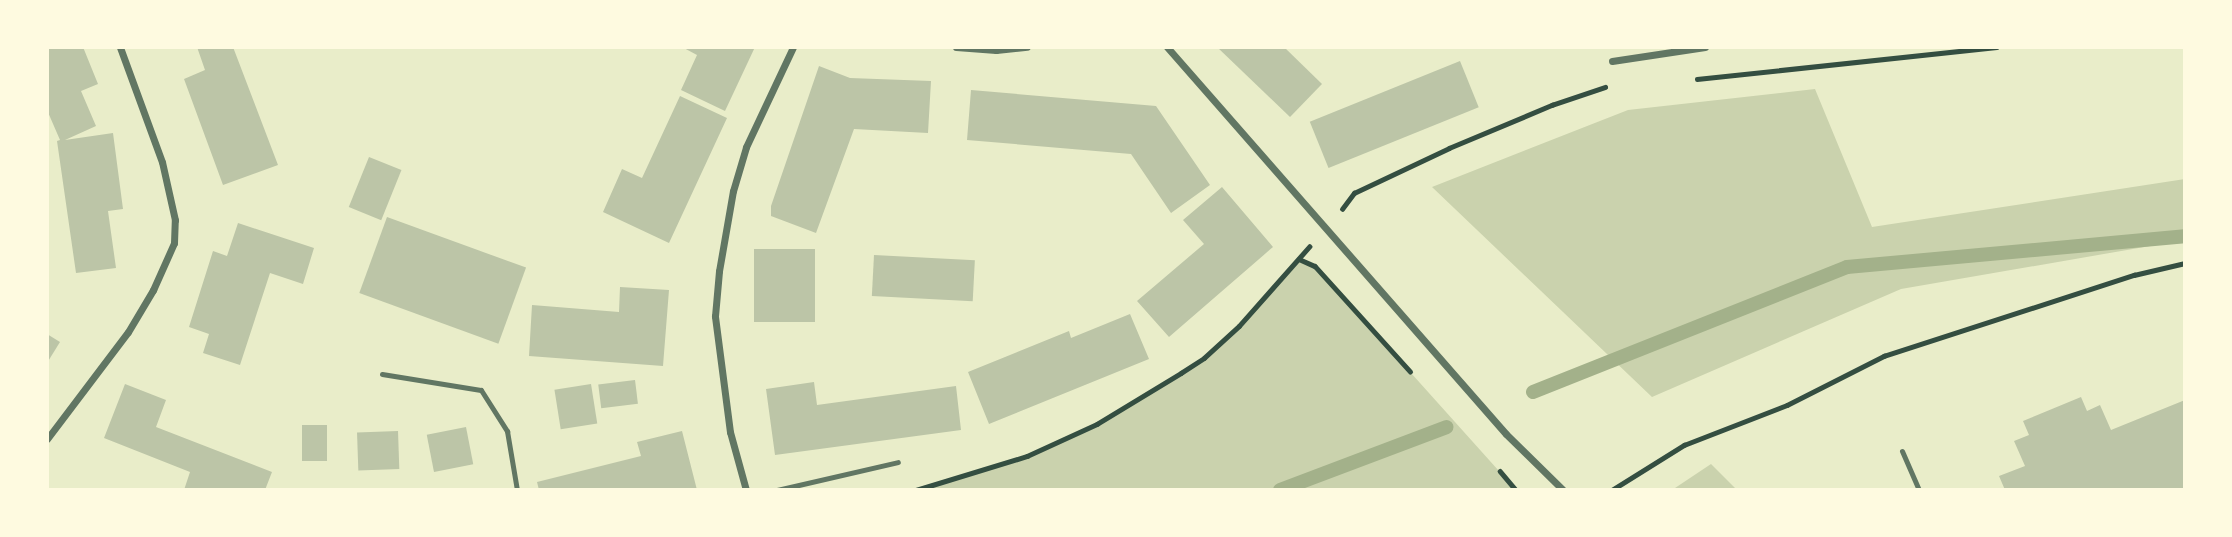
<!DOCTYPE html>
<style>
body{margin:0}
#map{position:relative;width:2232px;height:537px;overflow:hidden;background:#e9edc9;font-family:"Fira Sans",sans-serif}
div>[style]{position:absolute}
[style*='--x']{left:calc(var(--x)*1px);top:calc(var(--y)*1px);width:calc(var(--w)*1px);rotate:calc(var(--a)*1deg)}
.green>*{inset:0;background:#cad2ad}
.stream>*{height:14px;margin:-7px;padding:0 7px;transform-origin:7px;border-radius:7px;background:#a3b18a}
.building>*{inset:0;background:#bcc5a7;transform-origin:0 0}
.path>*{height:4.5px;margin:-2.25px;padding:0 2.25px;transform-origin:2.25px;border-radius:2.25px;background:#344e41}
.service>*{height:5px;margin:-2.5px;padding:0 2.5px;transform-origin:2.5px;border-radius:2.5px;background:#617663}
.minor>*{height:7px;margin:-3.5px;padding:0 3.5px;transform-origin:3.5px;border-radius:3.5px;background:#617663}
span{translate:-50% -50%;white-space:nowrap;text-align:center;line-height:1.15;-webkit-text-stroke:5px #fefae0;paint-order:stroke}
.frame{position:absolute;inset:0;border:49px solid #fefae0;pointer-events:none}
</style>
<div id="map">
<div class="green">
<i style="clip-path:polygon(1815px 89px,1872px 227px,2185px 179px,2185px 240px,1901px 289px,1652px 397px,1432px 187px,1628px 110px)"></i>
<i style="clip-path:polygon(1298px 259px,1315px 266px,1516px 490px,910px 490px,1027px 456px,1097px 424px,1204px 358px,1239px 326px)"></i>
<i style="clip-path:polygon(1711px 464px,1737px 490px,1672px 490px)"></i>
</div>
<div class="stream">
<i style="--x:1533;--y:392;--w:338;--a:-21.7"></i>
<i style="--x:1847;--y:267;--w:339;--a:-5.2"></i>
<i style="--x:1280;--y:490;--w:178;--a:-20.7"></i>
</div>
<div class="building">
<i style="clip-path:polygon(47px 47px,83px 47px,98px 84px,81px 91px,96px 126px,65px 140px,113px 133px,123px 209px,108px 211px,116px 268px,76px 273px,57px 141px,60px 140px,47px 110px)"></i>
<i style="clip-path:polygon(197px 47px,233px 47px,278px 165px,223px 185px,184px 79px,205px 70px)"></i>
<i style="clip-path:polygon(682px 47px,755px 47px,725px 111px,681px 90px,697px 55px)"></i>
<i style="clip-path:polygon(1217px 47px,1284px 47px,1322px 84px,1290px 117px)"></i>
<i style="left:1460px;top:61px;width:50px;height:162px;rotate:68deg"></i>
<i style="clip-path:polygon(819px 66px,850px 78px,931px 81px,928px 133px,854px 129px,816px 233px,771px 216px,771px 206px)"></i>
<i style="clip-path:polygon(971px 90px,1156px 106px,1210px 185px,1171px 213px,1131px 154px,967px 140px)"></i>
<i style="clip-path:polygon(680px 96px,727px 118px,669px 243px,603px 212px,622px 169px,642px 178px)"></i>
<i style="left:369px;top:157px;width:35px;height:54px;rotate:22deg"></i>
<i style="clip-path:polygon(1222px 187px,1273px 247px,1169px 337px,1137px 301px,1204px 244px,1183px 220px)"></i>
<i style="left:387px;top:217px;width:148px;height:81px;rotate:20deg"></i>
<i style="clip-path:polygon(238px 223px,314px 248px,303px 284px,270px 273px,240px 365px,203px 353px,209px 334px,189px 327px,213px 251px,227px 256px)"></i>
<i style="left:754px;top:249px;width:61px;height:73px"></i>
<i style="left:874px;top:255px;width:101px;height:41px;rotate:3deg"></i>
<i style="clip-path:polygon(620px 287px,669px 290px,663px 366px,529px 356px,532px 305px,619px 312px)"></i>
<i style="clip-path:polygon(1130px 314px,1149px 359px,989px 424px,968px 372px,1069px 331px,1071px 338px)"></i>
<i style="clip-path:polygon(47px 334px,60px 342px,47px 363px)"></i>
<i style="left:635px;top:380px;width:24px;height:37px;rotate:83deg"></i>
<i style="clip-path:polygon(814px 382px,817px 405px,956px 386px,961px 430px,775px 455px,766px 389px)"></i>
<i style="clip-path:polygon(125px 384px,166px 400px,156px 427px,272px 472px,265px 490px,184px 490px,190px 472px,104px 438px)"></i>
<i style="left:591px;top:384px;width:40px;height:37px;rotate:81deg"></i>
<i style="clip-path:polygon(2081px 397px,2087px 411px,2100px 405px,2111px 430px,2185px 400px,2185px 490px,2005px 490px,1999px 476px,2025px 466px,2014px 441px,2029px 435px,2023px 421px)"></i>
<i style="left:327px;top:425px;width:36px;height:25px;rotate:90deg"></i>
<i style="left:466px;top:427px;width:38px;height:40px;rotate:79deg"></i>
<i style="left:398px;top:431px;width:38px;height:41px;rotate:88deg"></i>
<i style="clip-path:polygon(682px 431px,697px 490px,539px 490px,537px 482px,641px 456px,637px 442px)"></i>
</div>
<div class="path">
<i style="--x:1697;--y:79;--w:301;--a:-6.1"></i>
<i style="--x:1342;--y:209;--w:20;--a:-53"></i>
<i style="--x:1354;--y:193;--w:105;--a:-25.3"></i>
<i style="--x:1449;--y:148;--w:112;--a:-22.7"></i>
<i style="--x:1552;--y:105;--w:56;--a:-18.8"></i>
<i style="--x:1299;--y:259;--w:17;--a:24"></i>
<i style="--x:1315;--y:266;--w:142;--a:47.9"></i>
<i style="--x:1500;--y:471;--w:25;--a:50"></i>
<i style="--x:916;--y:490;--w:116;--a:-17"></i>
<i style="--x:1027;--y:456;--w:77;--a:-24.6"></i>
<i style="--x:1097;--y:424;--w:98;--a:-31.3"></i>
<i style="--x:1181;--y:373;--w:27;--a:-33"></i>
<i style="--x:1204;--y:358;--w:47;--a:-42.4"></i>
<i style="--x:1239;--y:326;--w:106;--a:-48.5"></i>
<i style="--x:1612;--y:490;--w:85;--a:-32"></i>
<i style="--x:1684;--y:445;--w:110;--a:-21.2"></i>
<i style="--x:1787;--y:405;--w:109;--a:-26.8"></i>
<i style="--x:1884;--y:356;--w:263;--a:-18"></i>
<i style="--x:2134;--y:275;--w:52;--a:-13.2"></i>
</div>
<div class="service">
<i style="--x:382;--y:374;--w:100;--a:9.2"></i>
<i style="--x:481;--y:390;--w:49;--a:57.6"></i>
<i style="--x:507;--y:431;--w:60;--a:80.4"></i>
<i style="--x:1902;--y:451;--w:43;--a:66.4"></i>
<i style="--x:777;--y:490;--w:124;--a:-13"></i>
</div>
<div class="minor">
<i style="--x:956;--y:47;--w:40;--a:4.3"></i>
<i style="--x:996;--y:50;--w:31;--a:-6"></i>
<i style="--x:1167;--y:47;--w:514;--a:48.78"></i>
<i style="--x:1506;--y:434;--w:80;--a:44.5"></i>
<i style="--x:1612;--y:61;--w:94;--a:-8.6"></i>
<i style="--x:47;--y:439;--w:134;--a:-52.9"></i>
<i style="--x:128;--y:332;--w:49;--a:-59.2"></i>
<i style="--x:153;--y:290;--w:51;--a:-65.9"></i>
<i style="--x:174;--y:243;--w:23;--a:-88"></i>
<i style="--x:175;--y:220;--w:59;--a:-102.6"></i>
<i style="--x:162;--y:162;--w:122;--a:-110.1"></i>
<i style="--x:746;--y:490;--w:60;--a:-105.4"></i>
<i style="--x:730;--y:432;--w:117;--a:-97.4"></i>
<i style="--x:715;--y:316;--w:45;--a:-84.9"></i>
<i style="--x:719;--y:271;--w:81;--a:-80.1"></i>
<i style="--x:733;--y:191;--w:46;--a:-73.5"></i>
<i style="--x:746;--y:147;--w:110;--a:-64.8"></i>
</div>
<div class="frame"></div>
</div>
